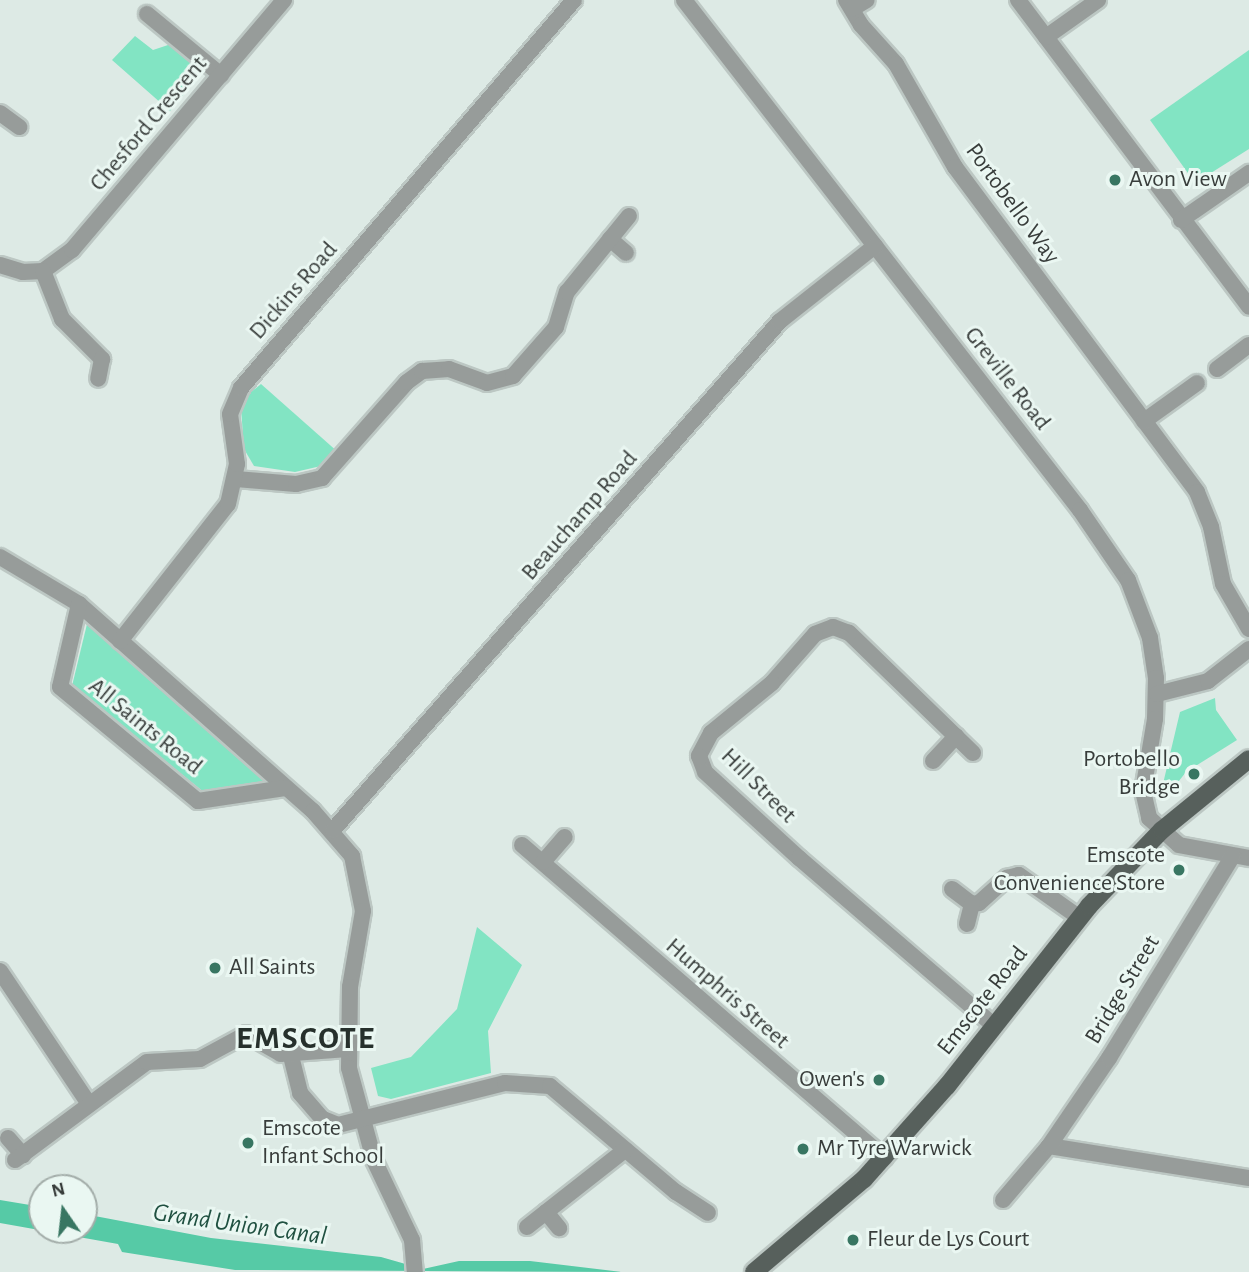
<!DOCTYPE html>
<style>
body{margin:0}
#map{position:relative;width:1249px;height:1272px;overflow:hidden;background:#ddeae5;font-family:"Alegreya Sans",sans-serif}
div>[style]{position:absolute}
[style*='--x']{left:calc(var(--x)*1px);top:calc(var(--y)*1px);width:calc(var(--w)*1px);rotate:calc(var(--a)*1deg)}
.green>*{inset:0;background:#82e4c3}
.water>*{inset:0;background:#56caa6}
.roads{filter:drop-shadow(2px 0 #bcc7c3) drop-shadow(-2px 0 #bcc7c3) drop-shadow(0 2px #bcc7c3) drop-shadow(0 -2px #bcc7c3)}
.minor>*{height:16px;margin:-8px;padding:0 8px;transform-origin:8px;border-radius:8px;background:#979c9a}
.major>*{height:18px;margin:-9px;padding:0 9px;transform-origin:9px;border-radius:9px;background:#57605c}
.dots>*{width:19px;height:19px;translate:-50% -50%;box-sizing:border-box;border:4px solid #eaf7f2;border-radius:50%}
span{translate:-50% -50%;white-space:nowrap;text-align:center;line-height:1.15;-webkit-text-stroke:6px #eaf7f2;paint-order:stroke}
.street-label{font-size:24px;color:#383d3b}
.poi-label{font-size:24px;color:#383d3b}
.left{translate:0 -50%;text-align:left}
.right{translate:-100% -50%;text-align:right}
.water-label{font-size:26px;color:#205141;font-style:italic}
.district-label{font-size:32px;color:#26302c;font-weight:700;letter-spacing:2px}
.north{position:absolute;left:28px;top:1174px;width:70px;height:70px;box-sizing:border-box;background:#eaf7f2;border:2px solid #a3ada9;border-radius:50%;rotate:346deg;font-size:19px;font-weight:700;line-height:28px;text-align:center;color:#383d3b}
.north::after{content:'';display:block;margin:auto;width:24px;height:32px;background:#387662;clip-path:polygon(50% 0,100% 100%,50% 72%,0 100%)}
</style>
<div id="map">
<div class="green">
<i style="clip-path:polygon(135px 36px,153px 50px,171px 44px,204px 69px,170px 111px,112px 60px)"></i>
<i style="clip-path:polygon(1249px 50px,1249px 149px,1195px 183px,1150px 120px)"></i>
<i style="clip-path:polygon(261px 384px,339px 453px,321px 466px,295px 472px,254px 466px,244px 449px,241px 408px,245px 397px)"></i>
<i style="clip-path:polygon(87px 624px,268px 783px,205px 793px,72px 686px)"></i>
<i style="clip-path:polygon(1215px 698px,1216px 710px,1237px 740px,1186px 772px,1167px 796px,1162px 788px,1180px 712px)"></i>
<i style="clip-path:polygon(477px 927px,522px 965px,488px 1031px,491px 1073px,391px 1099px,378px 1096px,371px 1068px,411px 1057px,457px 1009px)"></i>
</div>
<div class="water">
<i style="clip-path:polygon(0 1200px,42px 1207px,42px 1230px,84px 1230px,84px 1214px,211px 1238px,381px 1257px,423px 1269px,459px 1261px,530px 1261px,622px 1272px,235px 1270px,122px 1252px,118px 1244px,0 1223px)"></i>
</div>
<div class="roads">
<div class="minor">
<i style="--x:684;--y:0;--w:646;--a:52.17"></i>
<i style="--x:1080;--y:510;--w:85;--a:55.6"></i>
<i style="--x:1128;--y:580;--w:62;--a:69.2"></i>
<i style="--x:1150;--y:638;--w:40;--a:81.5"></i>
<i style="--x:1156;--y:678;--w:41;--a:91.4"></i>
<i style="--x:1155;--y:719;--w:73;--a:99.5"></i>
<i style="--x:1143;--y:791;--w:28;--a:77"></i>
<i style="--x:1149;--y:818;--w:40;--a:42"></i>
<i style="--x:1179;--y:845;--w:71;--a:10.5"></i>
<i style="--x:846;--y:0;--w:29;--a:59"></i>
<i style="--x:861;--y:25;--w:52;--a:48.1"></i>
<i style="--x:896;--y:64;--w:119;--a:60.2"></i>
<i style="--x:955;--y:167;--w:405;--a:53.3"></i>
<i style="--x:1197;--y:492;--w:38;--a:68"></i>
<i style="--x:1211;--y:527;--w:58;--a:78.1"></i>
<i style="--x:1223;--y:584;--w:52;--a:60"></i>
<i style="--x:1018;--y:0;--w:384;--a:53"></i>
<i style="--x:852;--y:9;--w:17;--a:-31"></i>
<i style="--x:147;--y:14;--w:96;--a:39.5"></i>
<i style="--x:1046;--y:37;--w:64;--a:-35.4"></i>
<i style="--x:0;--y:113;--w:24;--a:36"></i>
<i style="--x:1181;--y:220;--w:83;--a:-34.7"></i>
<i style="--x:610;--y:239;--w:21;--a:41"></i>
<i style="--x:0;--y:265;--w:24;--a:17"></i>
<i style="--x:23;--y:272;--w:20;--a:-3"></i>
<i style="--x:43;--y:271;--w:36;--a:-36"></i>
<i style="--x:72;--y:250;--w:328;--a:-49.7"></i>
<i style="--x:43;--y:271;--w:52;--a:68.4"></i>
<i style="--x:62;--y:319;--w:57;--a:45"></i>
<i style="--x:102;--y:359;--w:20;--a:101"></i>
<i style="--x:1217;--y:369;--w:40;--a:-37"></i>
<i style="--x:1144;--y:421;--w:65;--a:-35.6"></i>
<i style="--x:236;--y:479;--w:60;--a:4.8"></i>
<i style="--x:296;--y:484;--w:27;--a:-13"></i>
<i style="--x:322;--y:478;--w:128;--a:-48.5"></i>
<i style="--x:407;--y:382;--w:19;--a:-36"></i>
<i style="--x:422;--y:371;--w:27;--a:-4"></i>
<i style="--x:449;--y:369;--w:40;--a:20.2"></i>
<i style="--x:487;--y:383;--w:27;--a:-15"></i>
<i style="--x:513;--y:376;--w:65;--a:-48.7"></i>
<i style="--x:556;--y:327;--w:37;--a:-73"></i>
<i style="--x:567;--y:292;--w:98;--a:-50.8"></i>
<i style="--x:0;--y:557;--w:92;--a:30.7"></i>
<i style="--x:79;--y:604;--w:312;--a:41.5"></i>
<i style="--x:313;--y:811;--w:60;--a:49.1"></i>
<i style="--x:352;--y:856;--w:56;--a:78.7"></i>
<i style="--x:363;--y:911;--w:77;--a:99.7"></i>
<i style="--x:350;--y:987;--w:81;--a:90.7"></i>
<i style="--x:349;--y:1068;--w:95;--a:74.8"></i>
<i style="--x:374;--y:1160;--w:89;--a:64.6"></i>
<i style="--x:412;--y:1240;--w:32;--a:85"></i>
<i style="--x:79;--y:604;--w:85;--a:102.9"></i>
<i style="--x:60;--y:687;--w:179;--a:39.6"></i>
<i style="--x:198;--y:801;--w:88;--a:-8.5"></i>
<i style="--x:120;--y:641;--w:174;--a:-51.8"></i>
<i style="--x:228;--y:504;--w:41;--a:-77.3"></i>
<i style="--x:237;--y:464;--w:50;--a:-98"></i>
<i style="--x:230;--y:414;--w:28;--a:-67"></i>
<i style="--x:241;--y:388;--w:511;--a:-49.36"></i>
<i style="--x:1157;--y:694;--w:53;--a:-14.3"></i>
<i style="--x:1208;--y:681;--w:52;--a:-38"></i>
<i style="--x:973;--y:753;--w:173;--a:-135.9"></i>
<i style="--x:849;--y:633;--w:17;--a:-159"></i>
<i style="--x:833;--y:627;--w:19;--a:159"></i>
<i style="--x:815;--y:634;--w:65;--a:131.3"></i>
<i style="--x:772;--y:683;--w:79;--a:140.7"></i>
<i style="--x:711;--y:733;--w:26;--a:118"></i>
<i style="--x:699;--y:756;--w:17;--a:69"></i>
<i style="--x:705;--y:772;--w:127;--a:42.5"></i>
<i style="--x:799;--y:858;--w:256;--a:40.7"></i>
<i style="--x:933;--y:761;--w:34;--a:-47"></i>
<i style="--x:333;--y:830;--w:677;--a:-48.71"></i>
<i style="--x:780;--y:321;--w:121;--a:-38.3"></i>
<i style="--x:522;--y:845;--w:479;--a:40.8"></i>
<i style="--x:543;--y:862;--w:33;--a:-49"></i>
<i style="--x:952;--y:889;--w:25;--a:37"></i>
<i style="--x:972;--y:904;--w:7;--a:-8"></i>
<i style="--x:979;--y:903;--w:38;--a:-42"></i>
<i style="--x:1007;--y:878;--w:12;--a:-14"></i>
<i style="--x:1019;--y:875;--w:75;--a:35.2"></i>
<i style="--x:967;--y:924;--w:21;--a:-76"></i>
<i style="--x:0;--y:971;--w:160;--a:56.2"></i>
<i style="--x:291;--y:1056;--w:38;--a:76"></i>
<i style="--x:300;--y:1093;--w:35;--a:49"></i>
<i style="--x:323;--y:1119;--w:16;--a:22"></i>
<i style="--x:338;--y:1125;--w:172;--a:-14.1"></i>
<i style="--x:505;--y:1083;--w:45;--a:3.8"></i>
<i style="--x:550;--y:1086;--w:165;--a:40.1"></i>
<i style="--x:676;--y:1192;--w:38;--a:33"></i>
<i style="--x:8;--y:1138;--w:23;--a:49"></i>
<i style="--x:1049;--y:1146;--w:203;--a:9.1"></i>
<i style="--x:15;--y:1160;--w:164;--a:-36.6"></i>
<i style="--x:147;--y:1062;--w:53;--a:-3.2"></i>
<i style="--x:200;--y:1059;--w:52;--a:-28.5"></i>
<i style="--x:246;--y:1034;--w:40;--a:29.7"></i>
<i style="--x:281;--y:1054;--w:66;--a:-4.3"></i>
<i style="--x:1003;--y:1200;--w:71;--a:-49.6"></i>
<i style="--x:1049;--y:1146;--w:107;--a:-55.7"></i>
<i style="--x:1109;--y:1058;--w:237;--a:-58.5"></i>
<i style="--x:546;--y:1212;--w:21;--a:51"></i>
<i style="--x:527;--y:1227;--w:125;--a:-38.2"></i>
</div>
<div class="major">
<i style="--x:754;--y:1272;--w:144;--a:-40.2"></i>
<i style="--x:864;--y:1179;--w:125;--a:-48.3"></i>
<i style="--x:947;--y:1086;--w:229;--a:-51.7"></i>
<i style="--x:1089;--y:906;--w:105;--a:-46.2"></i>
<i style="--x:1162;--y:830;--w:112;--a:-39.2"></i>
</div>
</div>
<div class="dots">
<i style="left:1115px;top:180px;background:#387662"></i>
<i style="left:1194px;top:774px;background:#387662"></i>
<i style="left:1179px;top:870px;background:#387662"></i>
<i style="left:215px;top:968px;background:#387662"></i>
<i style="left:879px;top:1080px;background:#387662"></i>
<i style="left:248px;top:1143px;background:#387662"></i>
<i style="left:803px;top:1149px;background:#387662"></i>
<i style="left:853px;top:1240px;background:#387662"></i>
</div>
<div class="street-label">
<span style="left:149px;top:124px;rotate:-50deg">Chesford Crescent</span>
<span style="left:1012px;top:204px;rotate:54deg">Portobello Way</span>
<span style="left:294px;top:291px;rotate:-49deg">Dickins Road</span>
<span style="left:1007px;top:379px;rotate:52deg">Greville Road</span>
<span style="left:580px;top:516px;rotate:-49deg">Beauchamp Road</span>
<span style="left:145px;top:727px;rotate:39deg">All Saints Road</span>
<span style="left:758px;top:786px;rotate:45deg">Hill Street</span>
<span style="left:1123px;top:990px;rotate:-59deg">Bridge Street</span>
<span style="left:727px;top:994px;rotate:41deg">Humphris Street</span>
<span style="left:983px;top:1001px;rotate:-52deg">Emscote Road</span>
</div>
<div class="poi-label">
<span class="left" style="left:1129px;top:180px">Avon View</span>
<span class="right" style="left:1180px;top:774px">Portobello<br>Bridge</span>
<span class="right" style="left:1165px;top:870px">Emscote<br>Convenience Store</span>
<span class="left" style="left:229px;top:968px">All Saints</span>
<span class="right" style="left:865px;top:1080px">Owen's</span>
<span class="left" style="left:262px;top:1143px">Emscote<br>Infant School</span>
<span class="left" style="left:817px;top:1149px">Mr Tyre Warwick</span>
<span class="left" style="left:867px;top:1240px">Fleur de Lys Court</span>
</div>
<div class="water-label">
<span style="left:240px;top:1225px;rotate:8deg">Grand Union Canal</span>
</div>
<div class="district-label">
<span style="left:306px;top:1038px">EMSCOTE</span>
</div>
<div class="north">N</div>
</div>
